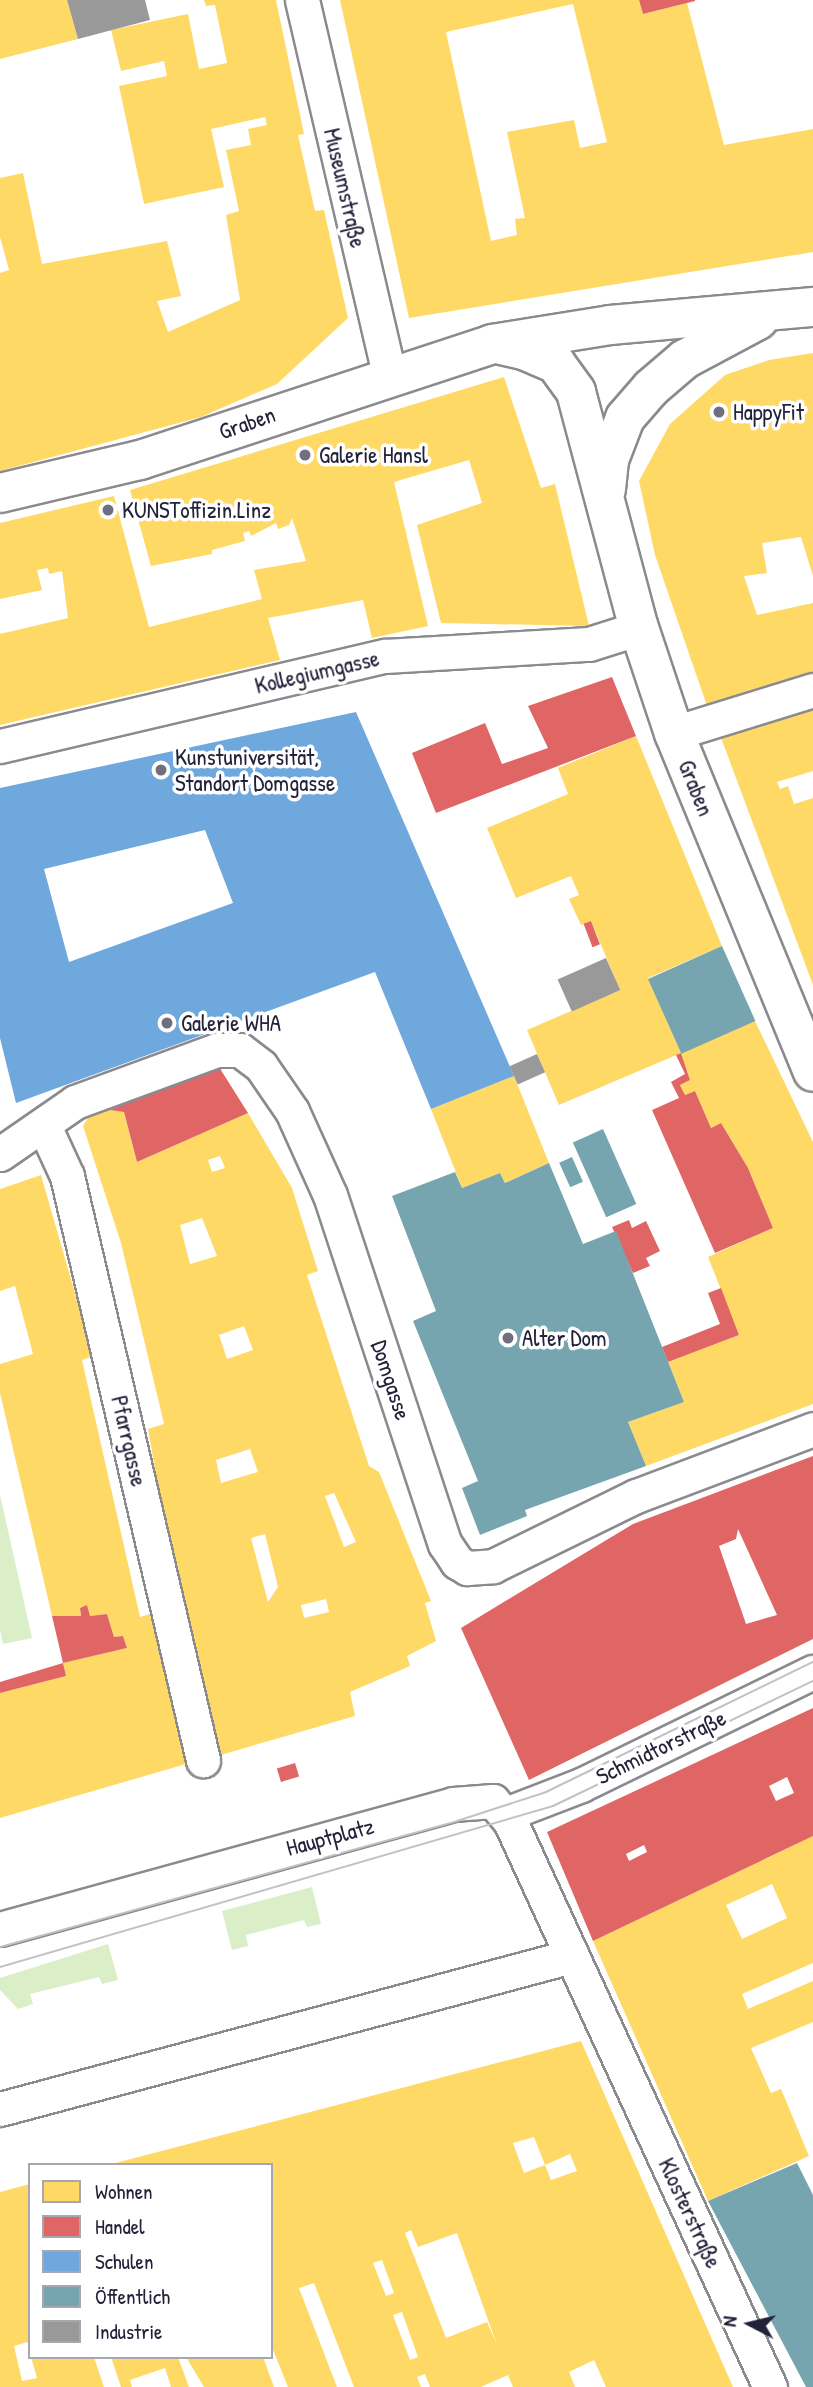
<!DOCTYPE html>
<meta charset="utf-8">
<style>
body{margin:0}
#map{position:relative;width:813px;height:2387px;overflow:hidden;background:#fff;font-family:"Patrick Hand",sans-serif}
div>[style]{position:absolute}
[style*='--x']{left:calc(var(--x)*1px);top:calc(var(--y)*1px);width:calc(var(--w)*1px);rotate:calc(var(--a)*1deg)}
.green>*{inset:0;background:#daeec8}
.homes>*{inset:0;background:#ffd966}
.shops>*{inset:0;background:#e06666;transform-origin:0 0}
.schools>*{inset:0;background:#6fa8dc}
.public>*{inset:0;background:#76a5af;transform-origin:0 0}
.industry>*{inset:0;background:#999;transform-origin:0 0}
.roads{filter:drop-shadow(2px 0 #8a8a8f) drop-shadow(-2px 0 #8a8a8f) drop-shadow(0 2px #8a8a8f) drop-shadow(0 -2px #8a8a8f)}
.street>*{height:33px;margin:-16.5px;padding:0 16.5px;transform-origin:16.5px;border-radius:16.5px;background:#fff}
.secondary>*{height:38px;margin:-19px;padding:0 19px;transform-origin:19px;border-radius:19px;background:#fff}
.tram>*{height:2px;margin:-1px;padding:0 1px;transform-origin:1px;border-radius:1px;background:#c2c2c4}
.dots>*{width:19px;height:19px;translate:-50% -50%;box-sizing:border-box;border:4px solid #fff;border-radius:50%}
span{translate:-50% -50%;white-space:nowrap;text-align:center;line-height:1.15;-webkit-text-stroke:7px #fff;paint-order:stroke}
.street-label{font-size:23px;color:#22223b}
.poi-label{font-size:23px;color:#22223b}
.left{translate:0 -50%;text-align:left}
.legend{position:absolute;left:28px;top:2163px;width:245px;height:196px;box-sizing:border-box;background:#fff;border:2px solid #a7a7b1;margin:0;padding:9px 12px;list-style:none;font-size:21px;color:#22223b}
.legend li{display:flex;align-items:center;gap:14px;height:35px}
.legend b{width:35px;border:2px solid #a7a7b1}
.north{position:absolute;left:715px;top:2289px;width:70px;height:70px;-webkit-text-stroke:5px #fff;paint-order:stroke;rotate:277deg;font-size:19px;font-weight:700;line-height:28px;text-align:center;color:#22223b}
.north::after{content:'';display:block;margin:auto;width:24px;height:32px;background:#22223b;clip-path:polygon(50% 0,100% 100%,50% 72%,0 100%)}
</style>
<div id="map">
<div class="green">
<i style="clip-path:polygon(0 1495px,32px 1638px,3px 1644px,0 1630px)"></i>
<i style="clip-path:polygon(312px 1887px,321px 1924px,307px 1927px,304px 1920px,246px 1935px,248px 1946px,232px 1950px,222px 1911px)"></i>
<i style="clip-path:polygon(108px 1944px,118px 1980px,102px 1984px,99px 1977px,30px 1994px,33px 2004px,18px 2009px,0 1990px,0 1978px)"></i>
</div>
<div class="homes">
<i style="clip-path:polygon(0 0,67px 0,78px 39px,0 59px)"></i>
<i style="clip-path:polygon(204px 0,276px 0,304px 134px,298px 135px,315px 211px,324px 210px,348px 318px,277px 384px,201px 417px,0 471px,0 273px,9px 270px,0 237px,0 178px,23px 173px,42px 264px,167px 241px,181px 296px,157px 301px,168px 332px,240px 300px,226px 215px,239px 211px,226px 150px,251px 145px,248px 129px,267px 125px,265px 117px,211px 129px,224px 187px,144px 204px,119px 86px,167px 76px,164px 61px,121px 71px,111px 30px,188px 14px,199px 69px,227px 63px,215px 5px,206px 6px)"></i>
<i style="clip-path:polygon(evenodd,340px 0,639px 0,643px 14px,687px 3px,724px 145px,813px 129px,813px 252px,409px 318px,340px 0,573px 4px,607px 142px,580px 148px,574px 120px,507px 132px,525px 218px,515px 219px,517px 235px,491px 241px,446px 32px,573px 4px)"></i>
<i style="clip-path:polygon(813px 353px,813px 576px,801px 537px,762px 543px,767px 573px,744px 576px,757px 615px,813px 603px,813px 676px,707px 706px,655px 555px,639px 481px,670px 424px,725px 375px,769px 360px)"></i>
<i style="clip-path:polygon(504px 377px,541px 488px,555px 484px,589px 626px,441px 623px,417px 525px,482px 503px,469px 460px,394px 482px,428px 626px,372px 638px,363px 600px,268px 618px,280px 660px,0 725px,0 634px,68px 618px,62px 571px,49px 574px,48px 568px,37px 570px,42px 590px,0 599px,0 523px,114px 496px,149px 627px,262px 599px,254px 570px,306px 561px,292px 518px,289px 525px,278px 529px,276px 523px,251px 536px,249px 531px,243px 533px,245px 541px,212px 550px,212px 554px,151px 566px,130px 490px)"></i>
<i style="clip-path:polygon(813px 708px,813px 771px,777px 782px,780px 789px,788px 786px,794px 804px,813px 798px,813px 985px,720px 735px)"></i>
<i style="clip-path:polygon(636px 736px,722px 946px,648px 978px,681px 1053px,559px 1105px,527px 1030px,620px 990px,591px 921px,581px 925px,569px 899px,579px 895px,571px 876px,516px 898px,487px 828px,568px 794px,558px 768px)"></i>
<i style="clip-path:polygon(755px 1021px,813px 1142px,813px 1404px,646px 1466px,628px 1422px,684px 1402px,668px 1362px,739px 1335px,708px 1257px,773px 1228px,748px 1168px,721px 1123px,711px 1128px,695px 1091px,685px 1095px,680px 1085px,690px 1080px,681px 1053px)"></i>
<i style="clip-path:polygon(514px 1076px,549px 1163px,505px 1183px,500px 1173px,462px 1188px,431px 1109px)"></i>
<i style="clip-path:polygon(evenodd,109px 1109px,124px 1112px,137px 1162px,248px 1113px,292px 1188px,318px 1271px,307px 1275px,369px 1466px,379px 1472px,431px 1601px,425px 1603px,436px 1641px,407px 1656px,410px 1666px,350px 1692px,355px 1716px,214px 1757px,179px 1605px,148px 1429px,164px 1424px,121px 1243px,83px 1126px,88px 1118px,109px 1109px,220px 1156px,225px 1168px,212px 1172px,208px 1160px,220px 1156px,109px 1109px,202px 1218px,217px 1256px,190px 1264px,180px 1225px,202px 1218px,109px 1109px,244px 1326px,253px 1350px,227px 1359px,219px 1335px,244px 1326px,109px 1109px,250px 1449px,258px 1472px,221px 1483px,216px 1460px,250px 1449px,109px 1109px,334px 1493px,356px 1542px,344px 1547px,325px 1496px,334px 1493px,109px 1109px,265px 1534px,278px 1587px,268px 1602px,251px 1538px,265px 1534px,109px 1109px,326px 1599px,329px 1612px,304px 1618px,301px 1605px,326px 1599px)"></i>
<i style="clip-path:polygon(41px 1175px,93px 1356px,82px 1360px,140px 1617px,160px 1611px,193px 1762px,0 1818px,0 1693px,66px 1676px,63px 1663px,127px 1648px,123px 1636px,114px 1637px,107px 1614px,90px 1616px,87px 1605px,80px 1608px,81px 1616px,52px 1616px,0 1393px,0 1364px,33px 1354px,15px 1286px,0 1291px,0 1189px)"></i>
<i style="clip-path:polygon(evenodd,813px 1836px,813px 1963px,742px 1994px,748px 2009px,813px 1981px,813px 2022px,751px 2048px,771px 2093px,781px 2089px,809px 2156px,708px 2201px,593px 1941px,813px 1836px,772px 1884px,787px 1918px,742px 1939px,726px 1905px,772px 1884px)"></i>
<i style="clip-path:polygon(evenodd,581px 2041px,733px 2387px,606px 2387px,594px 2360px,569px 2372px,575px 2387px,513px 2387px,508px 2375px,481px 2387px,430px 2387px,425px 2374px,417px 2377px,421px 2387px,354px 2387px,314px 2283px,299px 2288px,337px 2387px,288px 2387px,271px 2345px,271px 2165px,108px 2165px,581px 2041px,534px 2137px,545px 2165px,570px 2154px,577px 2171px,551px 2180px,545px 2165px,524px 2173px,513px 2143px,534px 2137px,581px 2041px,411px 2230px,418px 2247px,457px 2233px,497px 2345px,487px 2322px,446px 2338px,405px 2233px,411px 2230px,581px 2041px,382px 2260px,394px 2293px,386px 2296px,373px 2263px,382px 2260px,581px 2041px,402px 2312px,418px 2357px,410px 2360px,393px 2315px,402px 2312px)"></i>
<i style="clip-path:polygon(30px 2184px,30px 2350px,27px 2342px,14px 2346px,22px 2381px,37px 2378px,31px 2357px,94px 2357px,104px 2387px,0 2387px,0 2192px)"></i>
<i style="clip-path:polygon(111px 2357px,178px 2357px,189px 2387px,171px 2387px,165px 2368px,130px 2380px,132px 2387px,121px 2387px)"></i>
<i style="clip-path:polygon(186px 2357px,263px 2357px,274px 2387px,204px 2387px)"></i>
</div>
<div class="shops">
<i style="clip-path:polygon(639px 0,695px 0,695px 1px,643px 14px)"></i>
<i style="clip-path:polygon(612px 677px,636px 736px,436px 813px,412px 753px,485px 723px,502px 764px,548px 748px,528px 706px)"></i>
<i style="left:591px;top:921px;width:25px;height:8px;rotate:69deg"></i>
<i style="clip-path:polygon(681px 1053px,690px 1080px,680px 1085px,685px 1095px,695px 1091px,711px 1128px,721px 1123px,748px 1168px,773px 1228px,715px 1253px,652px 1110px,679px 1098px,671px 1082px,685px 1074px,676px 1055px)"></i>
<i style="clip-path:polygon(219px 1067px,248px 1113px,137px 1162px,124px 1112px,110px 1110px)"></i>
<i style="clip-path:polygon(629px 1220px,632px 1228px,646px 1221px,660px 1251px,646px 1258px,650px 1266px,633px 1273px,612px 1227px)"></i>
<i style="clip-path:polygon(721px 1288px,739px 1335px,668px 1362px,662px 1347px,720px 1324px,708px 1293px)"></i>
<i style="clip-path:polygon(evenodd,813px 1456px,813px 1639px,529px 1780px,461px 1628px,633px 1524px,813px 1456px,738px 1529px,777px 1615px,746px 1624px,719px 1546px,736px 1539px,738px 1529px)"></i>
<i style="clip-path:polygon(87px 1605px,90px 1616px,107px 1614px,114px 1637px,123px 1636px,127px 1648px,63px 1663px,66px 1676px,0 1693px,0 1682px,63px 1663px,52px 1616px,81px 1616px,80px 1608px)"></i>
<i style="clip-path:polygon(evenodd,813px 1708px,813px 1836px,593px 1941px,547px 1832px,813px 1708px,787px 1777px,794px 1793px,776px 1801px,769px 1786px,787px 1777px,813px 1708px,644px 1845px,647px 1852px,629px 1861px,626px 1854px,644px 1845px)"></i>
<i style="left:295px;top:1763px;width:14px;height:19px;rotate:73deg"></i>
</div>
<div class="schools">
<i style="clip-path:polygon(evenodd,356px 712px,514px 1076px,431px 1109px,375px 972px,16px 1103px,0 1038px,0 788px,356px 712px,205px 830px,233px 903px,69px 962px,44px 869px,205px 830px)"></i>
</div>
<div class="public">
<i style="left:722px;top:946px;width:82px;height:81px;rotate:66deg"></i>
<i style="left:603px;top:1129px;width:82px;height:33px;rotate:66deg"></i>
<i style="left:572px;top:1157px;width:27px;height:14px;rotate:66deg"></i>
<i style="clip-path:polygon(549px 1163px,583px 1244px,616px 1231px,684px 1402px,628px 1422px,646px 1466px,525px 1510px,527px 1516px,480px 1535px,462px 1488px,478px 1481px,413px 1321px,436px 1311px,392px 1196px,455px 1172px,462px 1188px,500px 1173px,505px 1183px)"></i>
<i style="clip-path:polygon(797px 2163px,813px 2195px,813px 2387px,806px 2387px,708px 2201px)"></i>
</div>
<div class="industry">
<i style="clip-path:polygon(67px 0,145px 0,150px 20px,78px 39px)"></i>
<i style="left:606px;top:958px;width:35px;height:53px;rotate:66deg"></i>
<i style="left:537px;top:1054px;width:20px;height:30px;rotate:66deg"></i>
</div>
<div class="roads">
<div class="street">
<i style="--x:302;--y:0;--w:385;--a:76.9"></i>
<i style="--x:674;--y:733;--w:145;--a:-17.2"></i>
<i style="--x:0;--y:746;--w:395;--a:-13.2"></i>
<i style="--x:385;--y:656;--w:204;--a:-3.4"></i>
<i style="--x:589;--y:644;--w:52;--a:-17.7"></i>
<i style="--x:44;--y:1126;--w:55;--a:65.3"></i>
<i style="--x:67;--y:1176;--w:600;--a:76.89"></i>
<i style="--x:0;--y:1154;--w:91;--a:-34.7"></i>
<i style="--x:75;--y:1102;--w:151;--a:-20.1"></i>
<i style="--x:217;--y:1050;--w:23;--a:0"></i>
<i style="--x:240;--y:1050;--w:26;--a:37"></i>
<i style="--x:261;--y:1066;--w:55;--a:55.4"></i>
<i style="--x:292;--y:1111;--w:92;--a:65.7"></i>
<i style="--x:330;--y:1195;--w:367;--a:71.8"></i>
<i style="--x:445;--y:1544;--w:22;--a:56"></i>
<i style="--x:457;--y:1562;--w:12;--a:31"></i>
<i style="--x:467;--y:1568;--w:26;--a:-4"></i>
<i style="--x:493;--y:1566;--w:159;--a:-26.1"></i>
<i style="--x:636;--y:1496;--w:189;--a:-20.7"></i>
<i style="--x:506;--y:1814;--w:80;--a:-21.1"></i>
<i style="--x:581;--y:1785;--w:258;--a:-26"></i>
<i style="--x:0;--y:1929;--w:470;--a:-15.4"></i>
<i style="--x:453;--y:1804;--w:40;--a:-4.3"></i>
<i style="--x:493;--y:1801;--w:26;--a:50"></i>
<i style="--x:510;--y:1821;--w:623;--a:65.33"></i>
<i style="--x:0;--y:2109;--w:592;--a:-14.98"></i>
</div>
<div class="secondary">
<i style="--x:501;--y:345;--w:26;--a:13"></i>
<i style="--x:526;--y:351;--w:33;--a:23"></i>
<i style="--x:556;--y:364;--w:34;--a:54"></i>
<i style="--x:576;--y:392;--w:244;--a:75.1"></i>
<i style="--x:639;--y:628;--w:111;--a:71.6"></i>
<i style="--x:674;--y:733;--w:366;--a:67.7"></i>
<i style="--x:606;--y:489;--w:29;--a:-84"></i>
<i style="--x:609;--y:460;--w:45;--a:-69.1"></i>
<i style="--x:625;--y:418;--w:40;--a:-49"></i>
<i style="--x:651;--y:388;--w:45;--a:-40.5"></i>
<i style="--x:685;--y:359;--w:83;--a:-28.1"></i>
<i style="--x:0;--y:493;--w:144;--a:-13.3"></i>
<i style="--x:140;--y:460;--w:371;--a:-18.2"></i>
<i style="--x:492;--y:344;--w:120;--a:-9.1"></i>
<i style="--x:610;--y:325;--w:204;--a:-5.1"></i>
</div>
</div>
<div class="tram">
<i style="--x:0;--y:1947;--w:474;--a:-15.4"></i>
<i style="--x:457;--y:1821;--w:94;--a:-18"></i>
<i style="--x:546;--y:1792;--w:297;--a:-26"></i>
<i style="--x:0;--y:1967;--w:576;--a:-16.23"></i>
<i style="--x:553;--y:1806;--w:288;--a:-25.7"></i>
</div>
<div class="dots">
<i style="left:719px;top:412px;background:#6f6f80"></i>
<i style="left:305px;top:455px;background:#6f6f80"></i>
<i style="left:108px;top:510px;background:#6f6f80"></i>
<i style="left:161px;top:770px;background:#6f6f80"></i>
<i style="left:167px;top:1023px;background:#6f6f80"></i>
<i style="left:508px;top:1338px;background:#6f6f80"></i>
</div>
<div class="street-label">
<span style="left:345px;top:188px;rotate:77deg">Museumstraße</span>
<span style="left:247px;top:423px;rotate:-19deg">Graben</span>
<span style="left:317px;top:672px;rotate:-13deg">Kollegiumgasse</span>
<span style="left:696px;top:788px;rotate:68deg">Graben</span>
<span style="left:391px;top:1380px;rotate:72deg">Domgasse</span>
<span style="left:129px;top:1441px;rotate:77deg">Pfarrgasse</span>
<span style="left:661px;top:1747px;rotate:-26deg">Schmidtorstraße</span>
<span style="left:330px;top:1837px;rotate:-15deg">Hauptplatz</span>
<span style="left:690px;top:2213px;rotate:65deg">Klosterstraße</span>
</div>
<div class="poi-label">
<span class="left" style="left:733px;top:412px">HappyFit</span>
<span class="left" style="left:319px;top:455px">Galerie Hansl</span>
<span class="left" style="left:122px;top:510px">KUNSToffizin.Linz</span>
<span class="left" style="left:175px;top:770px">Kunstuniversität,<br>Standort Domgasse</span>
<span class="left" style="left:181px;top:1023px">Galerie WHA</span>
<span class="left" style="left:522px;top:1338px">Alter Dom</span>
</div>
<ul class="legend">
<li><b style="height:19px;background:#ffd966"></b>Wohnen</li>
<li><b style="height:19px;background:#e06666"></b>Handel</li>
<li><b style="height:19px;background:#6fa8dc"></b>Schulen</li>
<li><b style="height:19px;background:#76a5af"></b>Öffentlich</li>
<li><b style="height:19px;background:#999"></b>Industrie</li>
</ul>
<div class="north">N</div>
</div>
